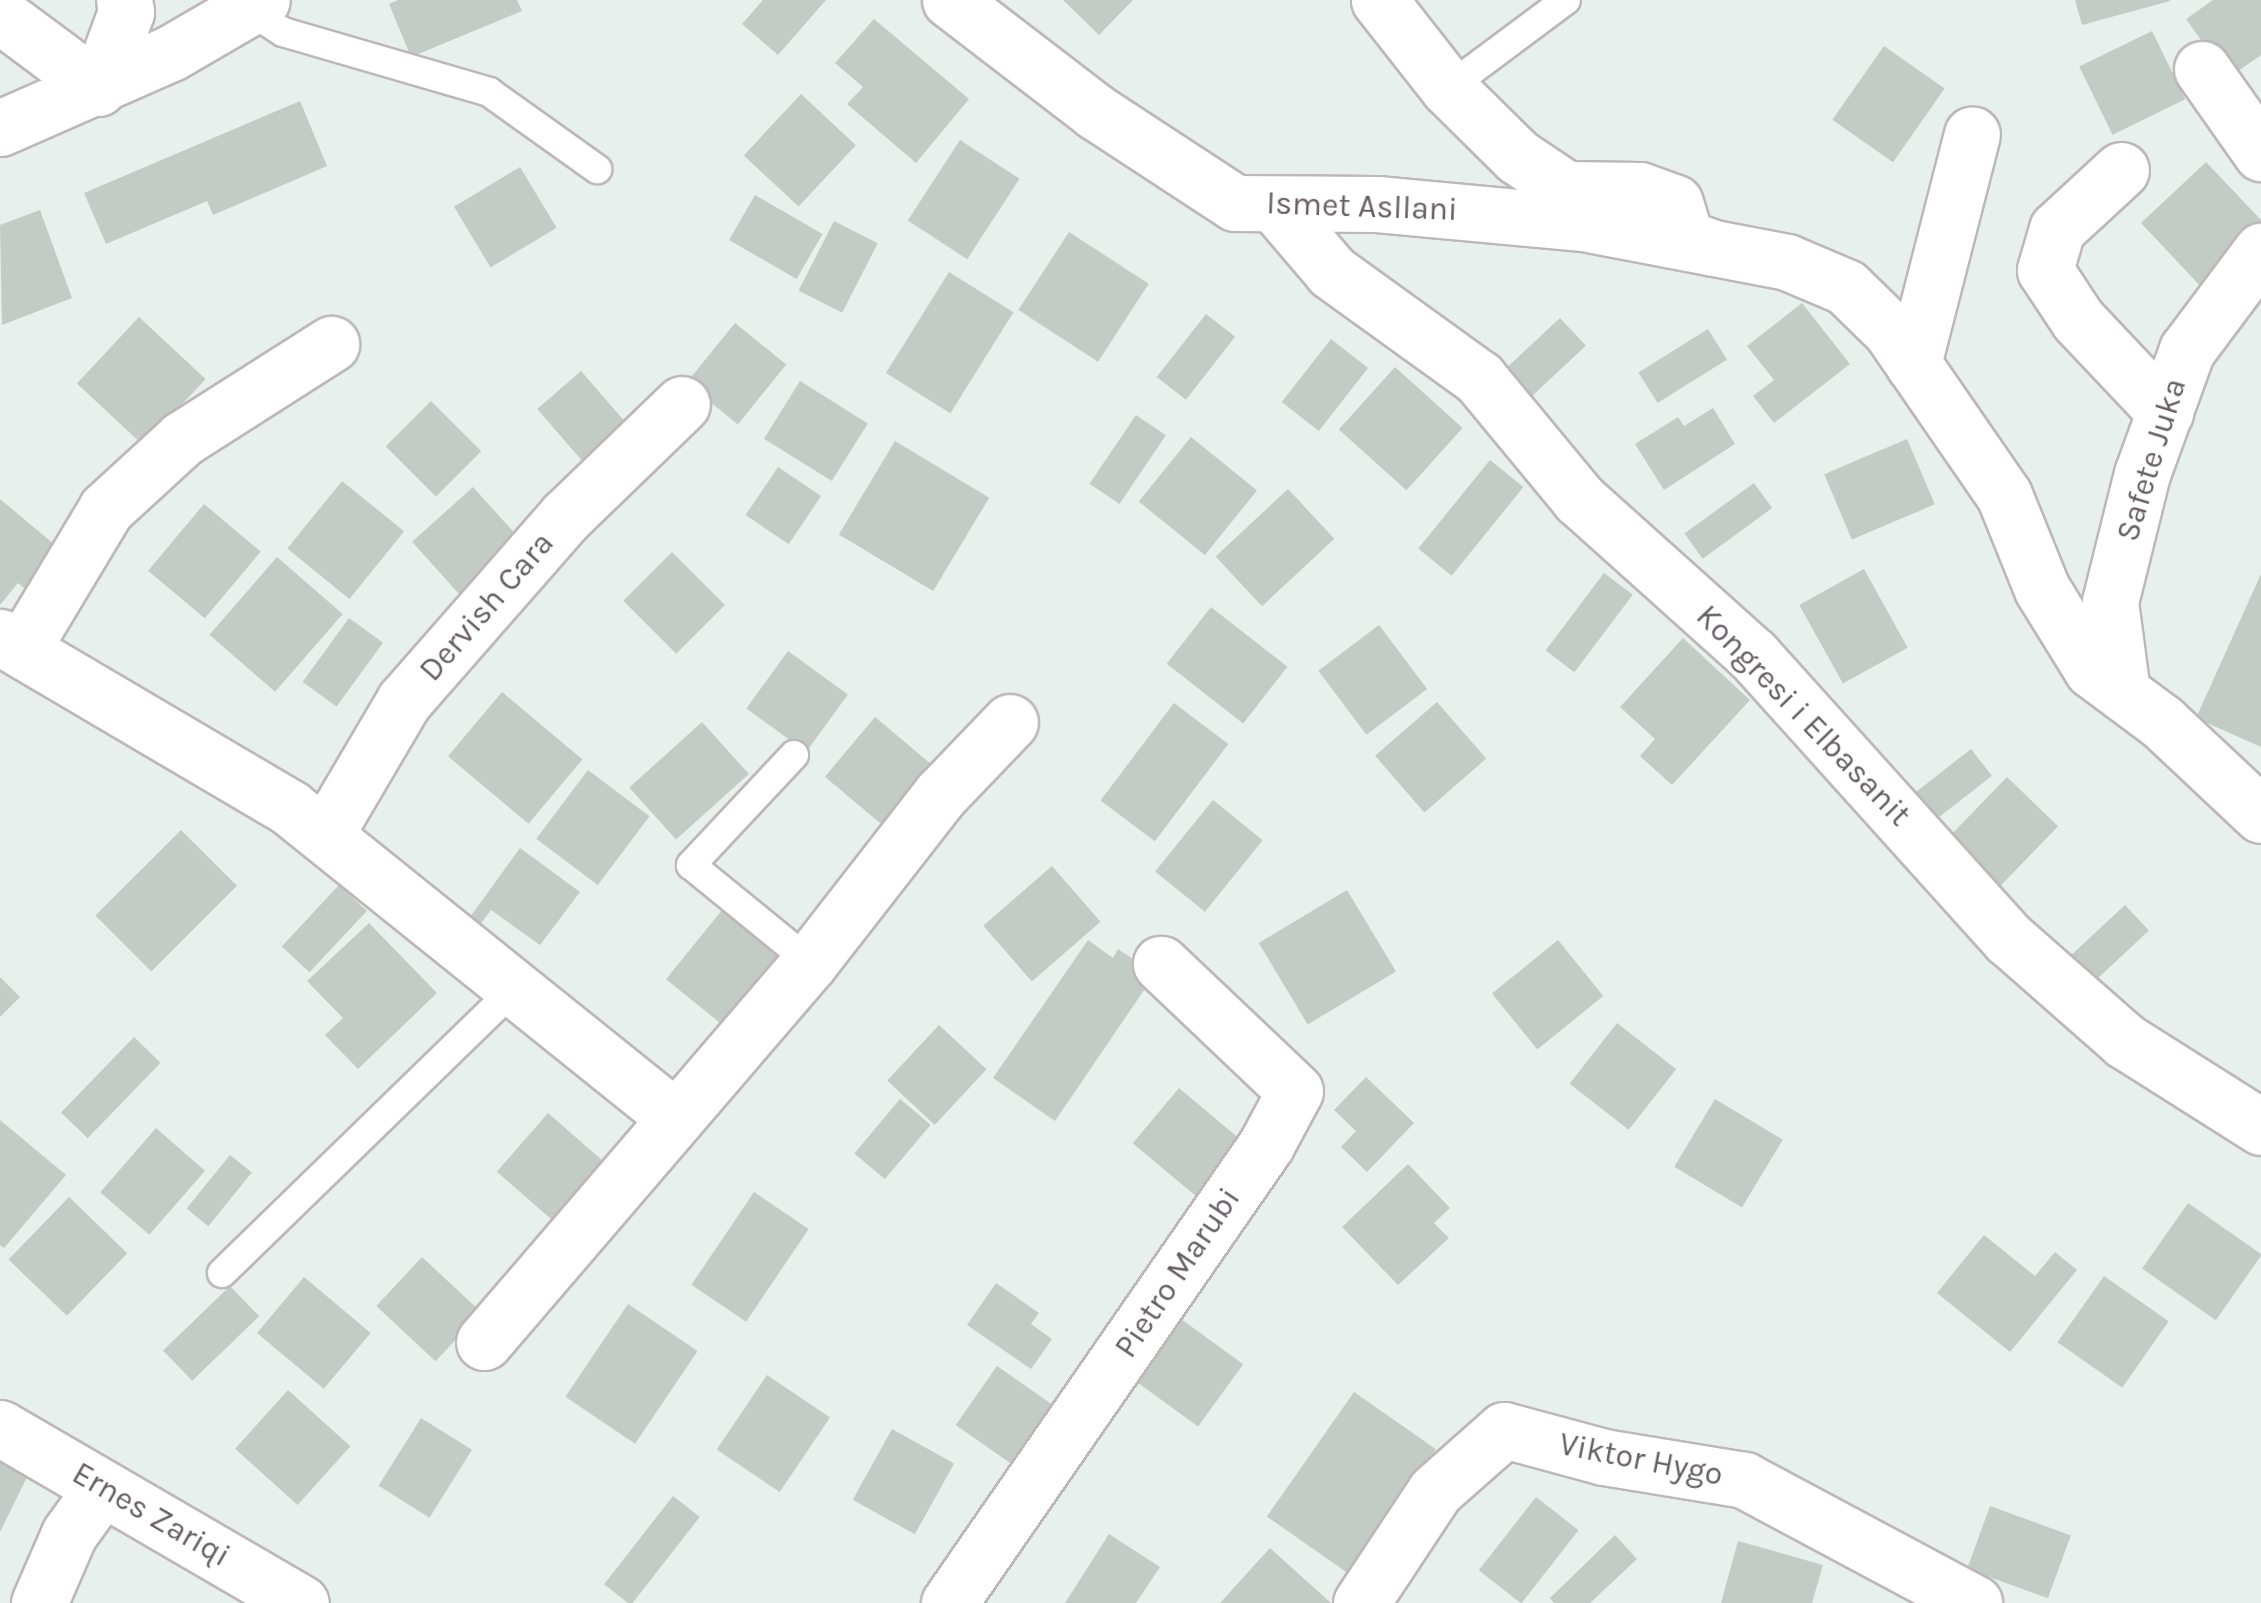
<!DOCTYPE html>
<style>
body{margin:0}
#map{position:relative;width:2261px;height:1603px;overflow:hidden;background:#e7f0ec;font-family:Karla,sans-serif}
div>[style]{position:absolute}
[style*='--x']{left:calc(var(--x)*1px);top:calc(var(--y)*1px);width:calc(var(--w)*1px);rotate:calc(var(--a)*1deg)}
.building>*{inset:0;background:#c3cbc7;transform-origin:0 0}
.roads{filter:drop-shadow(2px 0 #bdb7ba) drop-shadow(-2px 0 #bdb7ba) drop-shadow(0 2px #bdb7ba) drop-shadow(0 -2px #bdb7ba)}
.lane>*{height:28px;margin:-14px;padding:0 14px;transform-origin:14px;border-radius:14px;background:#fff}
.street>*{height:55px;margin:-27.5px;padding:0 27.5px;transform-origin:27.5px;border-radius:27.5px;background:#fff}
.secondary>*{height:55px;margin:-27.5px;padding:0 27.5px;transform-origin:27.5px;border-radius:27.5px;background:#fff}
span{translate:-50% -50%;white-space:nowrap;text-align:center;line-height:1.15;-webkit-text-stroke:8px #fff;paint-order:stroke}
.street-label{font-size:32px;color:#665e63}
</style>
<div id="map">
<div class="building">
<i style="clip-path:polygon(398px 0,517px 0,522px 11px,411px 57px,389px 4px)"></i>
<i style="clip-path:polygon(763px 0,826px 0,778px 55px,742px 24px)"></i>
<i style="clip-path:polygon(1063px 0,1133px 0,1099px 35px)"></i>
<i style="clip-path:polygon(2075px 0,2170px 0,2170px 1px,2082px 25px)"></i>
<i style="clip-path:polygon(2213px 0,2261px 0,2261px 55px,2228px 78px,2186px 19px)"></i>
<i style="clip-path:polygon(874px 19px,969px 99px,916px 163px,847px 104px,863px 87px,835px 63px)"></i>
<i style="left:2152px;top:31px;width:76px;height:81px;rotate:64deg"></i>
<i style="left:1884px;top:46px;width:74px;height:90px;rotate:35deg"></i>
<i style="left:801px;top:94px;width:75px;height:84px;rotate:43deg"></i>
<i style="clip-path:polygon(300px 101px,327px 166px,213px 215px,207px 201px,106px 244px,84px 193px)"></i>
<i style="left:960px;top:140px;width:71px;height:96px;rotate:33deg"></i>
<i style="clip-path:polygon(2206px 162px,2261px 220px,2261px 239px,2205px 291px,2141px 223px)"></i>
<i style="left:520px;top:167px;width:71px;height:77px;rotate:59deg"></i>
<i style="left:755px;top:195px;width:78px;height:52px;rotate:30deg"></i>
<i style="clip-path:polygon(40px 210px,72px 298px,2px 325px,0 225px)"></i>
<i style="left:834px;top:221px;width:49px;height:78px;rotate:27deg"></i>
<i style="left:1069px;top:232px;width:95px;height:93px;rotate:33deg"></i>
<i style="left:949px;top:272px;width:76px;height:119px;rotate:32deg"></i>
<i style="clip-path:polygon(1802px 303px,1850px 364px,1774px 423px,1753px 396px,1774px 380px,1747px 346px)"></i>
<i style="left:1206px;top:314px;width:37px;height:80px;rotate:38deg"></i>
<i style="left:139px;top:317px;width:91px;height:91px;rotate:43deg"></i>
<i style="left:1560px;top:318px;width:38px;height:85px;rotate:47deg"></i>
<i style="left:735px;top:323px;width:66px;height:77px;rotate:39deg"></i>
<i style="left:1708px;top:329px;width:36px;height:82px;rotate:58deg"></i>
<i style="left:1331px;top:339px;width:47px;height:80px;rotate:38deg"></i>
<i style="left:1395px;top:367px;width:91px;height:84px;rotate:42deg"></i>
<i style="left:581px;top:371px;width:87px;height:58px;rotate:49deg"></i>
<i style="left:800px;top:381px;width:80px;height:68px;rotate:32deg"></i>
<i style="left:431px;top:401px;width:71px;height:64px;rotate:45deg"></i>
<i style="clip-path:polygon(1713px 408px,1735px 444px,1664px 490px,1635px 444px,1678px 417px,1684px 426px)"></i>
<i style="left:1136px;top:415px;width:36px;height:83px;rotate:34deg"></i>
<i style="left:1191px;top:437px;width:85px;height:83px;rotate:39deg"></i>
<i style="left:1907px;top:439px;width:71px;height:90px;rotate:67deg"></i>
<i style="left:895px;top:441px;width:110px;height:109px;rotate:31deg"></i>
<i style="left:1490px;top:460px;width:43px;height:114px;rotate:39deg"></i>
<i style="left:778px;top:467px;width:52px;height:58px;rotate:34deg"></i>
<i style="left:342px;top:481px;width:80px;height:87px;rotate:39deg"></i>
<i style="left:1754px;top:483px;width:31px;height:86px;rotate:54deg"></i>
<i style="left:473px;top:487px;width:78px;height:82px;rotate:48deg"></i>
<i style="left:1288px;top:489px;width:68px;height:99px;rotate:47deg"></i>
<i style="clip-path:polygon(0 499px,67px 555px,34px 596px,18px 583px,0 605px)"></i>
<i style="left:204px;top:504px;width:74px;height:87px;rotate:40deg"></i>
<i style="left:672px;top:552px;width:75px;height:69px;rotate:45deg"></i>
<i style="left:277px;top:557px;width:87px;height:103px;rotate:41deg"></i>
<i style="left:1864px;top:569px;width:90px;height:74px;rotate:61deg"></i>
<i style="left:1604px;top:573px;width:36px;height:97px;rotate:37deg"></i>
<i style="clip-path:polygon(2261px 574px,2261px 747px,2196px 718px)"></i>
<i style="left:1211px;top:607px;width:97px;height:72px;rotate:38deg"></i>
<i style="left:349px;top:618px;width:42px;height:79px;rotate:36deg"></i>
<i style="left:1379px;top:625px;width:80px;height:76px;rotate:53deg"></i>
<i style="clip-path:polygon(1683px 638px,1750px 700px,1672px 785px,1640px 756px,1655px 739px,1620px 707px)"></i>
<i style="left:788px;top:651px;width:74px;height:71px;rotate:36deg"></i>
<i style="left:502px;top:692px;width:105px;height:84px;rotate:40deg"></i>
<i style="left:1437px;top:702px;width:75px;height:82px;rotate:49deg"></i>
<i style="left:1174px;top:703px;width:68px;height:122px;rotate:37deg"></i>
<i style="left:875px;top:717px;width:76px;height:78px;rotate:40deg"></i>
<i style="left:702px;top:722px;width:70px;height:98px;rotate:48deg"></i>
<i style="left:1971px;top:749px;width:34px;height:84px;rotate:52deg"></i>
<i style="left:588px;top:770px;width:77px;height:86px;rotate:37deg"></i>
<i style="left:2007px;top:777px;width:71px;height:88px;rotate:44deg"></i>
<i style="left:1213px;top:800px;width:64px;height:92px;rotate:39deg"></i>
<i style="left:181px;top:830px;width:79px;height:121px;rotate:45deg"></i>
<i style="clip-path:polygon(520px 848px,580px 892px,540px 945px,491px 910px,470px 938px,460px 931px)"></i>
<i style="left:1052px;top:866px;width:74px;height:91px;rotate:49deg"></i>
<i style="left:339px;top:885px;width:38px;height:84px;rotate:43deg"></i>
<i style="left:1347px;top:890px;width:95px;height:103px;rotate:59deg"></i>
<i style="left:2125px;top:905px;width:35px;height:83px;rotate:47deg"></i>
<i style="left:722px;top:910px;width:81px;height:89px;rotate:39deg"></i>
<i style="clip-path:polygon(369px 923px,437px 993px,358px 1069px,325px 1035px,343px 1018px,307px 981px)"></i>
<i style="clip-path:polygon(1088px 940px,1113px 958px,1118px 949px,1155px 974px,1055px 1121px,993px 1078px)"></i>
<i style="left:1558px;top:940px;width:72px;height:85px;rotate:51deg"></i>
<i style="clip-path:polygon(0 977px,20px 997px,0 1017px)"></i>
<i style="left:1617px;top:1023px;width:75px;height:77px;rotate:38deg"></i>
<i style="left:939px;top:1025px;width:65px;height:76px;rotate:43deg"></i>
<i style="left:134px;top:1037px;width:37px;height:105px;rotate:44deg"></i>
<i style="clip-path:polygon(1366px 1077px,1414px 1123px,1367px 1172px,1341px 1147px,1356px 1131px,1334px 1110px)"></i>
<i style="left:1179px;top:1088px;width:96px;height:72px;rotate:40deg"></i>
<i style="left:900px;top:1099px;width:40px;height:71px;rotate:40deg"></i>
<i style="left:1715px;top:1099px;width:79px;height:79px;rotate:31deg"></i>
<i style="left:548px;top:1113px;width:86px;height:78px;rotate:41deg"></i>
<i style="clip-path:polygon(0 1120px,66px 1175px,4px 1248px,0 1245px)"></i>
<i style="left:156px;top:1128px;width:65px;height:85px;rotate:41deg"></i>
<i style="left:230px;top:1155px;width:28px;height:69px;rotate:39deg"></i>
<i style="clip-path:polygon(1408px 1164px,1450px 1208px,1434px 1223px,1449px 1238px,1398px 1285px,1342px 1227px)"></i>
<i style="left:754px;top:1192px;width:66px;height:112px;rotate:34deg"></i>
<i style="left:69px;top:1197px;width:81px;height:87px;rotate:44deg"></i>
<i style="left:2188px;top:1203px;width:90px;height:80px;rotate:35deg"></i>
<i style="clip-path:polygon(1984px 1235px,2035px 1276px,2055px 1252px,2077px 1270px,2010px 1352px,1937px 1293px)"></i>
<i style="left:422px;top:1257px;width:81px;height:67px;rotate:43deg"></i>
<i style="left:2104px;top:1276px;width:79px;height:81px;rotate:35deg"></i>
<i style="left:304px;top:1277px;width:87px;height:73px;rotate:40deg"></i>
<i style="clip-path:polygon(996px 1283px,1039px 1313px,1031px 1324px,1052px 1339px,1031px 1369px,967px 1325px)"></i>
<i style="left:230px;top:1286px;width:42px;height:93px;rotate:46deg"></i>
<i style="left:628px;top:1304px;width:84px;height:112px;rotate:34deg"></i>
<i style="left:1181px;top:1319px;width:77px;height:77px;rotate:36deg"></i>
<i style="left:997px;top:1366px;width:86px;height:72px;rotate:35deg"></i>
<i style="left:767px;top:1375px;width:76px;height:90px;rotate:34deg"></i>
<i style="left:288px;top:1390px;width:84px;height:79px;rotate:42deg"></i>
<i style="left:1354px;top:1392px;width:100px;height:152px;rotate:35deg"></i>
<i style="left:421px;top:1418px;width:60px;height:80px;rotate:32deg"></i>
<i style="left:892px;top:1429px;width:71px;height:81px;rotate:29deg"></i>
<i style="clip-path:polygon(0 1456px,30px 1471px,0 1532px)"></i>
<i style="left:673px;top:1496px;width:34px;height:112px;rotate:38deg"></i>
<i style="left:1536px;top:1497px;width:54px;height:93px;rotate:38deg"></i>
<i style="left:1990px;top:1506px;width:86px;height:67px;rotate:20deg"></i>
<i style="clip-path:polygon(1109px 1534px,1160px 1567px,1136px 1603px,1065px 1603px)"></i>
<i style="clip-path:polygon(1615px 1535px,1637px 1559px,1590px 1603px,1554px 1603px,1550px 1598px)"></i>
<i style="clip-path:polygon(1738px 1541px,1823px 1565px,1812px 1603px,1721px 1603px)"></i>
<i style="clip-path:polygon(1270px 1548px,1331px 1603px,1220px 1603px)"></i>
</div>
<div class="roads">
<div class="lane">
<i style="--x:247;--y:9;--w:43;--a:32.6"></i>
<i style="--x:283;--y:32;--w:215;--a:16.2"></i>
<i style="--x:489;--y:92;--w:133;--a:35.5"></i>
<i style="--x:1448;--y:88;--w:147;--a:-36.7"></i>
<i style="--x:794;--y:755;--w:151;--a:133.1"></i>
<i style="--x:691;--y:865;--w:154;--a:39.2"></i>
<i style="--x:222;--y:1273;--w:412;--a:-44.2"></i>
</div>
<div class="street">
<i style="--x:950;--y:0;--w:184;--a:37.5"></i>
<i style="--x:1096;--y:112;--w:166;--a:33.2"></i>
<i style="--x:1235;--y:203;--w:142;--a:0.4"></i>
<i style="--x:1377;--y:204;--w:207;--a:5.3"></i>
<i style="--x:1583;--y:223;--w:208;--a:10.8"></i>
<i style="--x:1787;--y:262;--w:64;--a:23"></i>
<i style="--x:1846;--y:287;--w:62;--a:44.3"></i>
<i style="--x:1890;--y:330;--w:201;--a:55.4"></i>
<i style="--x:2004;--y:495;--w:101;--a:68"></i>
<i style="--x:2042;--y:589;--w:95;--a:58.3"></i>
<i style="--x:2092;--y:670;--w:87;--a:36.6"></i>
<i style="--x:2162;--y:722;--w:136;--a:43.2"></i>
<i style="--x:1379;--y:0;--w:112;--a:51.9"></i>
<i style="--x:1448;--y:88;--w:98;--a:44.6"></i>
<i style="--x:1518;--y:157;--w:58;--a:33.7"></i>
<i style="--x:1566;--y:189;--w:74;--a:0.8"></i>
<i style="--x:1640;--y:190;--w:37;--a:20"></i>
<i style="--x:1675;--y:203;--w:37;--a:73"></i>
<i style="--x:1686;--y:238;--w:29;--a:20"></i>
<i style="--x:0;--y:15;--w:122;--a:36.7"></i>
<i style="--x:98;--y:88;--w:81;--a:-69.8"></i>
<i style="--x:126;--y:12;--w:12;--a:-99"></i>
<i style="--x:2202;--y:69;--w:103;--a:54.9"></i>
<i style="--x:2121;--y:170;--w:87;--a:137.3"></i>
<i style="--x:2057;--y:229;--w:43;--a:106.3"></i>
<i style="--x:2045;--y:270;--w:60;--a:56.6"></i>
<i style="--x:2078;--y:320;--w:127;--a:46.6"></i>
<i style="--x:1274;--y:204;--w:89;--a:49.5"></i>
<i style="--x:1332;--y:272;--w:181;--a:35.8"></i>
<i style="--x:1479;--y:378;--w:157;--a:50.4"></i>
<i style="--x:1579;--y:499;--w:234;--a:41.9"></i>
<i style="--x:1753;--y:655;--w:382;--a:48"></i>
<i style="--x:2009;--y:939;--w:154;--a:41.3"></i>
<i style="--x:2125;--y:1041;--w:161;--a:32.3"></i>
<i style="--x:1913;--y:364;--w:237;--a:-75.6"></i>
<i style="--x:0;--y:637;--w:337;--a:30.5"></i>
<i style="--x:290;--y:808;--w:495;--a:38.8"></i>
<i style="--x:22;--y:649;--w:163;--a:-59"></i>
<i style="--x:106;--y:509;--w:103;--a:-42.6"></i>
<i style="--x:182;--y:439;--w:177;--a:-32.5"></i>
<i style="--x:2122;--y:692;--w:91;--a:-97.6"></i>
<i style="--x:2110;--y:602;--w:132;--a:-76"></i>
<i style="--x:2142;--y:474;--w:132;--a:-70.1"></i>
<i style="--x:2187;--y:350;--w:124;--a:-53.2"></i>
<i style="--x:325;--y:835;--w:156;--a:-59.5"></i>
<i style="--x:404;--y:701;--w:246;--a:-48.8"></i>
<i style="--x:566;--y:516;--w:161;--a:-44"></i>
<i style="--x:484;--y:1342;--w:501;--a:-49.37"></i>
<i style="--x:810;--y:962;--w:212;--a:-52.1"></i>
<i style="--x:940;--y:795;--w:101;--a:-46.2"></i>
<i style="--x:0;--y:1428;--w:348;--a:30.2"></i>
<i style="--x:39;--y:1603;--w:75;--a:-66.5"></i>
<i style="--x:69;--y:1534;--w:57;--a:-54.3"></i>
<i style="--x:949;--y:1603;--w:557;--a:-55.31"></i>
<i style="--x:1266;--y:1145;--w:61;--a:-61.8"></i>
<i style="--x:1295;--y:1091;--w:185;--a:-136.5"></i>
<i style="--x:1361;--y:1603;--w:134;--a:-56.5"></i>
<i style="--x:1435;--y:1491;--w:92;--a:-41.5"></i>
<i style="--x:1504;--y:1430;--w:104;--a:15.1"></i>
<i style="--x:1604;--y:1457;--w:142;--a:9.3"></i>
<i style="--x:1744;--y:1480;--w:261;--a:28.1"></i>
</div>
<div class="secondary">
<i style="--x:0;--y:128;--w:187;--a:-23.7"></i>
<i style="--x:171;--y:53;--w:105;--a:-30.2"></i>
</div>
</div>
<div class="street-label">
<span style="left:1362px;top:207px;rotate:2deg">Ismet Asllani</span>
<span style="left:2152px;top:460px;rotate:-73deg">Safete Juka</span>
<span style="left:487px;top:607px;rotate:-49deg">Dervish Cara</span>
<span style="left:1803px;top:716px;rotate:46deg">Kongresi i Elbasanit</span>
<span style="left:1178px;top:1273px;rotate:-56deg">Pietro Marubi</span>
<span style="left:1641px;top:1460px;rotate:11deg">Viktor Hygo</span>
<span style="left:151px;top:1515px;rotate:30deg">Ernes Zariqi</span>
</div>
</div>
